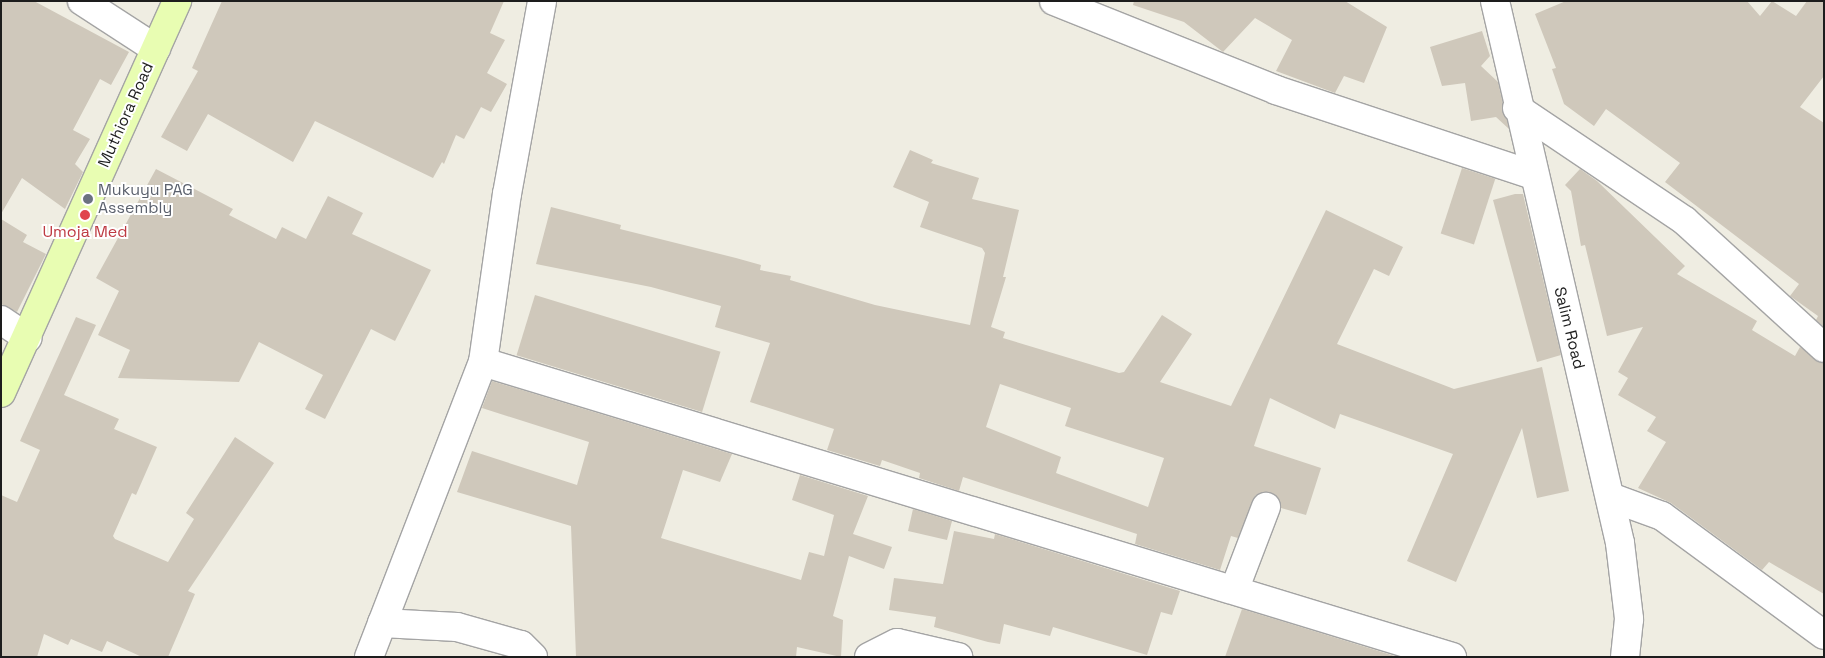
<!DOCTYPE html>
<style>
body{margin:0}
#map{position:relative;width:1825px;height:658px;overflow:hidden;background:#efede2;font-family:"Space Grotesk",sans-serif}
div>[style]{position:absolute}
[style*='--x']{left:calc(var(--x)*1px);top:calc(var(--y)*1px);width:calc(var(--w)*1px);rotate:calc(var(--a)*1deg)}
.building>*{inset:0;background:#cfc8bb;transform-origin:0 0}
.roads{filter:drop-shadow(1px 0 #a4a4a4) drop-shadow(-1px 0 #a4a4a4) drop-shadow(0 1px #a4a4a4) drop-shadow(0 -1px #a4a4a4)}
.street>*{height:28px;margin:-14px;padding:0 14px;transform-origin:14px;border-radius:14px;background:#fff}
.secondary>*{height:28px;margin:-14px;padding:0 14px;transform-origin:14px;border-radius:14px;background:#e8fdb2}
.dots>*{width:14px;height:14px;translate:-50% -50%;box-sizing:border-box;border:2px solid #fff;border-radius:50%}
span{translate:-50% -50%;white-space:nowrap;text-align:center;line-height:1.15;-webkit-text-stroke:4px #fff;paint-order:stroke}
.street-label{font-size:16px;color:#1d1d1d}
.worship-label{font-size:16px;color:#5b616d}
.left{translate:0 -50%;text-align:left}
.health-label{font-size:16px;color:#be3a42}
.frame{position:absolute;inset:0;border:2px solid #1d1d1d;pointer-events:none}
</style>
<div id="map">
<div class="building">
<i style="clip-path:polygon(1px 1px,34px 1px,129px 52px,111px 85px,100px 79px,73px 130px,90px 139px,75px 164px,83px 172px,65px 209px,22px 178px,1px 214px)"></i>
<i style="clip-path:polygon(222px 1px,504px 1px,490px 33px,505px 40px,487px 73px,507px 84px,491px 112px,481px 107px,464px 139px,456px 135px,444px 164px,442px 162px,433px 178px,315px 121px,293px 162px,208px 114px,187px 151px,161px 137px,198px 71px,192px 68px)"></i>
<i style="clip-path:polygon(1134px 1px,1345px 1px,1387px 27px,1364px 83px,1344px 76px,1335px 93px,1276px 71px,1292px 40px,1255px 18px,1223px 52px,1184px 22px,1133px 5px)"></i>
<i style="clip-path:polygon(1566px 1px,1747px 1px,1760px 16px,1772px 1px,1796px 16px,1807px 1px,1824px 1px,1824px 76px,1800px 107px,1824px 123px,1824px 327px,1816px 320px,1818px 316px,1790px 296px,1799px 284px,1665px 182px,1680px 163px,1606px 109px,1594px 126px,1564px 104px,1552px 69px,1556px 68px,1535px 14px)"></i>
<i style="clip-path:polygon(1482px 31px,1490px 56px,1481px 66px,1498px 82px,1509px 129px,1496px 117px,1471px 121px,1465px 83px,1442px 86px,1430px 47px)"></i>
<i style="clip-path:polygon(evenodd,910px 150px,933px 160px,931px 163px,979px 178px,972px 199px,1019px 210px,1003px 277px,1006px 277px,991px 327px,1005px 332px,1003px 338px,1119px 373px,1124px 372px,1162px 315px,1192px 334px,1160px 382px,1231px 406px,1326px 210px,1403px 247px,1389px 276px,1374px 269px,1337px 344px,1454px 389px,1542px 367px,1569px 491px,1537px 498px,1522px 428px,1456px 582px,1407px 561px,1453px 454px,1340px 414px,1335px 429px,1270px 398px,1254px 446px,1321px 468px,1306px 515px,1281px 508px,1272px 493px,1256px 495px,1238px 538px,1231px 536px,1220px 570px,1135px 544px,1137px 534px,963px 477px,959px 491px,919px 478px,920px 473px,882px 460px,880px 466px,827px 450px,834px 429px,750px 402px,770px 343px,715px 327px,721px 306px,651px 287px,536px 264px,551px 207px,621px 225px,620px 229px,736px 258px,761px 265px,760px 270px,791px 276px,790px 280px,875px 305px,970px 325px,985px 253px,982px 248px,920px 227px,929px 202px,893px 187px,910px 150px,1000px 384px,1071px 408px,1065px 426px,1164px 458px,1148px 507px,1056px 473px,1061px 457px,986px 427px,1000px 384px)"></i>
<i style="left:1462px;top:168px;width:35px;height:69px;rotate:18deg"></i>
<i style="clip-path:polygon(156px 169px,233px 209px,229px 215px,276px 239px,282px 227px,306px 239px,328px 196px,363px 213px,352px 234px,431px 270px,395px 341px,371px 329px,325px 419px,305px 409px,323px 375px,259px 342px,239px 382px,118px 378px,130px 350px,98px 335px,119px 291px,96px 278px)"></i>
<i style="clip-path:polygon(1580px 169px,1597px 181px,1685px 266px,1677px 274px,1757px 321px,1752px 330px,1795px 356px,1800px 347px,1824px 363px,1824px 594px,1769px 562px,1762px 570px,1671px 503px,1638px 488px,1666px 442px,1647px 431px,1656px 417px,1618px 395px,1628px 378px,1618px 372px,1643px 327px,1607px 336px,1585px 245px,1581px 246px,1571px 191px,1565px 185px)"></i>
<i style="clip-path:polygon(1515px 194px,1523px 194px,1561px 355px,1537px 362px,1493px 200px)"></i>
<i style="clip-path:polygon(1px 219px,27px 235px,23px 242px,46px 254px,17px 312px,1px 304px)"></i>
<i style="left:535px;top:295px;width:194px;height:63px;rotate:17deg"></i>
<i style="clip-path:polygon(76px 317px,96px 325px,64px 395px,119px 419px,114px 429px,157px 447px,136px 495px,132px 493px,113px 536px,115px 539px,168px 562px,194px 519px,186px 513px,235px 437px,274px 463px,188px 591px,195px 594px,168px 657px,142px 657px,107px 641px,102px 652px,71px 639px,68px 645px,44px 634px,37px 657px,1px 657px,1px 495px,17px 502px,40px 450px,20px 441px)"></i>
<i style="clip-path:polygon(492px 381px,732px 454px,720px 482px,683px 470px,661px 538px,801px 580px,809px 552px,824px 556px,834px 515px,792px 500px,800px 475px,868px 496px,853px 534px,892px 547px,884px 569px,849px 556px,833px 616px,843px 620px,841px 657px,797px 647px,796px 657px,576px 657px,571px 526px,457px 492px,472px 451px,577px 485px,589px 442px,482px 408px)"></i>
<i style="clip-path:polygon(913px 509px,952px 521px,947px 540px,908px 531px)"></i>
<i style="clip-path:polygon(954px 531px,994px 539px,995px 534px,1180px 591px,1172px 615px,1161px 612px,1147px 655px,1053px 627px,1050px 636px,1004px 624px,1000px 644px,988px 642px,934px 627px,936px 617px,889px 610px,894px 578px,943px 584px)"></i>
<i style="clip-path:polygon(1242px 609px,1398px 657px,1225px 657px)"></i>
</div>
<div class="roads">
<div class="street">
<i style="--x:82;--y:1;--w:88;--a:33"></i>
<i style="--x:1054;--y:1;--w:239;--a:21.8"></i>
<i style="--x:1276;--y:90;--w:271;--a:18.3"></i>
<i style="--x:1495;--y:1;--w:556;--a:77.01"></i>
<i style="--x:1620;--y:543;--w:77;--a:83.2"></i>
<i style="--x:1629;--y:619;--w:38;--a:96"></i>
<i style="--x:1517;--y:108;--w:202;--a:33.9"></i>
<i style="--x:1685;--y:221;--w:188;--a:42.4"></i>
<i style="--x:1;--y:320;--w:32;--a:34"></i>
<i style="--x:483;--y:362;--w:1013;--a:16.93"></i>
<i style="--x:1610;--y:497;--w:55;--a:20.1"></i>
<i style="--x:1662;--y:516;--w:201;--a:36.3"></i>
<i style="--x:1235;--y:588;--w:87;--a:-69.1"></i>
<i style="--x:382;--y:623;--w:75;--a:3.1"></i>
<i style="--x:457;--y:627;--w:66;--a:15.7"></i>
<i style="--x:521;--y:645;--w:17;--a:45"></i>
<i style="--x:369;--y:657;--w:316;--a:-68.9"></i>
<i style="--x:483;--y:362;--w:170;--a:-81.9"></i>
<i style="--x:507;--y:194;--w:196;--a:-79.7"></i>
<i style="--x:869;--y:657;--w:31;--a:-27"></i>
<i style="--x:897;--y:643;--w:63;--a:12.9"></i>
</div>
<div class="secondary">
<i style="--x:1;--y:393;--w:430;--a:-65.8"></i>
</div>
</div>
<div class="dots">
<i style="left:88px;top:199px;background:#6b7280"></i>
<i style="left:85px;top:215px;background:#e0444e"></i>
</div>
<div class="street-label">
<span style="left:126px;top:115px;rotate:-66deg">Muthiora Road</span>
<span style="left:1569px;top:328px;rotate:76deg">Salim Road</span>
</div>
<div class="worship-label">
<span class="left" style="left:98px;top:199px">Mukuyu PAG<br>Assembly</span>
</div>
<div class="health-label">
<span style="left:85px;top:232px">Umoja Med</span>
</div>
<div class="frame"></div>
</div>
